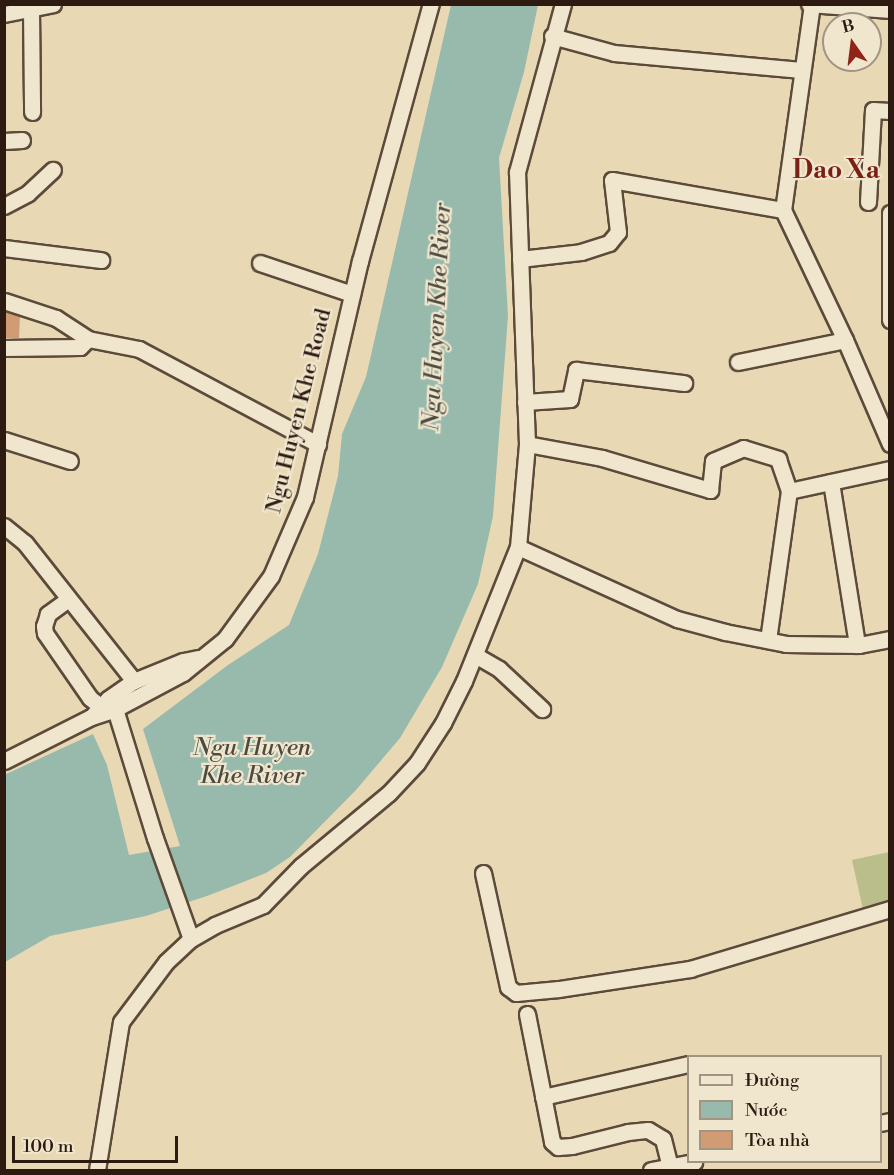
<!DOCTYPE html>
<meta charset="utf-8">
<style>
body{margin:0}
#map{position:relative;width:894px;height:1175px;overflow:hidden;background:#e8d8b4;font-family:"Libre Bodoni",serif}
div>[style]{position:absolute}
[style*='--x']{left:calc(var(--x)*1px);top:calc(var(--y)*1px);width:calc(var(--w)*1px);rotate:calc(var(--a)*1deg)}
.green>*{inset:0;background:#b9be8b}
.water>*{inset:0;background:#97baad}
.building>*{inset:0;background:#d19c74}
.roads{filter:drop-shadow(2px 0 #5c4a3a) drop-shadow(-2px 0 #5c4a3a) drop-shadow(0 2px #5c4a3a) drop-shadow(0 -2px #5c4a3a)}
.minor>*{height:15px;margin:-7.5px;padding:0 7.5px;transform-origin:7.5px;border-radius:7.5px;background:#f0e6ce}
span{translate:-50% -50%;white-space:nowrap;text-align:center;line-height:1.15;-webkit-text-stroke:4.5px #f0e6ce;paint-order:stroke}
.street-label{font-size:22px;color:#2d1a11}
.water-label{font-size:24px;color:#4d4a40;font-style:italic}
.quarter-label{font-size:26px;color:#7a1f14;font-weight:700}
.frame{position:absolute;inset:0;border:6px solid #2d1a11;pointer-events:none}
.legend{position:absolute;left:687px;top:1055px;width:195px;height:108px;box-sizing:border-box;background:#f0e6ce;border:2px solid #a29482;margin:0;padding:8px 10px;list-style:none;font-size:18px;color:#2d1a11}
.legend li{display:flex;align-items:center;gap:12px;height:30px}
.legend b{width:30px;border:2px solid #a29482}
.north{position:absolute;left:822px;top:12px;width:60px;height:60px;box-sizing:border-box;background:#f0e6ce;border:2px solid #a29482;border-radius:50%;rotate:346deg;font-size:16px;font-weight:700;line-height:24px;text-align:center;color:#2d1a11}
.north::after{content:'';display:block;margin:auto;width:21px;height:27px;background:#8f2418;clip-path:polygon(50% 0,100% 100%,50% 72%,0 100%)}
.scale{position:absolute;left:12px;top:1136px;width:166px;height:27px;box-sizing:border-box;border:3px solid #2d1a11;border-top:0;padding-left:8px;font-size:18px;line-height:21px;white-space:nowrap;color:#2d1a11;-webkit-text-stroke:4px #f0e6ce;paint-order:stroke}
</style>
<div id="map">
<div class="green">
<i style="clip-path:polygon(889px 852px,889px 907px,864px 914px,852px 860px)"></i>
</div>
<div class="water">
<i style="clip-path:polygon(451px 5px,538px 5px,524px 72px,499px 158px,508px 316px,493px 516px,478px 584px,442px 667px,400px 738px,356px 790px,290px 857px,266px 873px,207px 896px,146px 916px,50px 936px,5px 962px,4px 775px,93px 734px,107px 765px,129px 855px,180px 846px,143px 729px,228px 665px,289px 625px,318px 554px,338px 476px,342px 434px,366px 377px)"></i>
</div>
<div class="building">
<i style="clip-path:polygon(4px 311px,20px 316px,19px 338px,4px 338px)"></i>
</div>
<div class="roads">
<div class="minor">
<i style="--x:809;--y:4;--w:81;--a:4.2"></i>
<i style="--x:812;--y:4;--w:208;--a:98"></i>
<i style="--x:783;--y:210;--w:144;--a:64.5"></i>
<i style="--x:845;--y:340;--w:113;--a:66.6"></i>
<i style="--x:31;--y:9;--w:103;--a:89.4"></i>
<i style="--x:4;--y:14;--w:50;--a:-11.5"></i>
<i style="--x:552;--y:36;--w:64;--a:15.3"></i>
<i style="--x:614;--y:53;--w:188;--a:5.2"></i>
<i style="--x:4;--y:141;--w:18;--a:-3"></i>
<i style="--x:868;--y:202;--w:92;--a:-86.9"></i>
<i style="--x:873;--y:110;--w:17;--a:3"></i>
<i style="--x:4;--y:206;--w:27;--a:-28"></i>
<i style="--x:28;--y:193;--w:34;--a:-43"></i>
<i style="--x:890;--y:213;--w:107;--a:90"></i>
<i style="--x:4;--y:248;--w:98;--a:7.1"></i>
<i style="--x:520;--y:259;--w:61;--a:-6.5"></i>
<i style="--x:581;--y:252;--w:29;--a:-18"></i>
<i style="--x:609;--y:243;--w:14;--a:-51"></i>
<i style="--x:618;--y:232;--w:52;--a:-96.6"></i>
<i style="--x:612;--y:180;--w:174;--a:10"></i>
<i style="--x:260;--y:263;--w:97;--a:18.6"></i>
<i style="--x:4;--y:301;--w:55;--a:18.1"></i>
<i style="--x:56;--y:318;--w:38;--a:33"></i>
<i style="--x:88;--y:339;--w:52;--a:11.1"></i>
<i style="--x:139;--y:349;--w:203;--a:28"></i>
<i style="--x:4;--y:348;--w:76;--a:-0.8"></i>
<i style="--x:80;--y:347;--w:11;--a:-45"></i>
<i style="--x:738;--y:362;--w:109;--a:-11.6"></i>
<i style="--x:525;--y:402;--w:45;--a:-3.8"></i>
<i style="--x:570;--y:399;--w:30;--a:-78"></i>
<i style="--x:576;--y:370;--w:109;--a:6.9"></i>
<i style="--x:4;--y:440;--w:69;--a:17.7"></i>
<i style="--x:527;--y:444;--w:76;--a:10.6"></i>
<i style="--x:602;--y:458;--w:113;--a:16.5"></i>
<i style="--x:710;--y:490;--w:29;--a:-84"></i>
<i style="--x:713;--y:461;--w:33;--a:-23"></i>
<i style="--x:743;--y:448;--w:37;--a:17"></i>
<i style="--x:778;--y:459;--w:34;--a:71"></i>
<i style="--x:789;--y:491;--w:103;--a:-12.3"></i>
<i style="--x:831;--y:482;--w:165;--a:80.9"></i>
<i style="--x:4;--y:526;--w:27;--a:39"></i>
<i style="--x:25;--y:543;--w:176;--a:51.7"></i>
<i style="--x:518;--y:547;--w:175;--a:24.4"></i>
<i style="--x:677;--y:619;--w:50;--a:15.2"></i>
<i style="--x:725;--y:632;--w:62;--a:11.1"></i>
<i style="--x:786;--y:644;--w:73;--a:0.8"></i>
<i style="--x:859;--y:645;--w:32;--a:-11"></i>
<i style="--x:67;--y:600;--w:24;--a:144"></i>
<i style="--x:48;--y:614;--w:13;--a:108"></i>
<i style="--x:44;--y:626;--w:7;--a:82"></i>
<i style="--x:45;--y:633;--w:79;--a:55.3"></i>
<i style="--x:90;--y:698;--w:14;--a:39"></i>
<i style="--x:768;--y:640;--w:150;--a:-82"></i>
<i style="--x:475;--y:655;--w:28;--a:30"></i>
<i style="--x:499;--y:669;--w:59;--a:42.9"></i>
<i style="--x:115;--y:709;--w:135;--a:72.8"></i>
<i style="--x:155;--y:838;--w:107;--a:70.4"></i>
<i style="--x:94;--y:714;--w:21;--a:-47"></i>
<i style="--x:108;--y:699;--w:32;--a:-35"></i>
<i style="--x:134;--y:681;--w:53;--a:-22.2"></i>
<i style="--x:183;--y:661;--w:15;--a:-11"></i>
<i style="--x:4;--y:761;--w:97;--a:-26.8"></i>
<i style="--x:91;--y:717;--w:25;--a:-18"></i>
<i style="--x:115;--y:709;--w:77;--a:-27.9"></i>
<i style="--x:183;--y:673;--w:54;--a:-39"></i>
<i style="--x:225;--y:639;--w:78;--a:-53.9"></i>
<i style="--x:271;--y:576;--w:86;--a:-66.7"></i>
<i style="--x:305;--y:497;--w:242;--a:-76.9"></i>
<i style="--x:360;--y:261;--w:267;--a:-74.6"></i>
<i style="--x:483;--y:873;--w:117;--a:77.6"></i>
<i style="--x:508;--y:987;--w:10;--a:37"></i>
<i style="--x:516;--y:993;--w:43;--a:-5.3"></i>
<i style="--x:559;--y:989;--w:133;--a:-8.7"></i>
<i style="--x:690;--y:969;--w:209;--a:-16.7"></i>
<i style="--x:527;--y:1014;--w:130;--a:78.9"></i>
<i style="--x:552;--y:1142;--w:8;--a:40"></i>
<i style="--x:558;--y:1147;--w:14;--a:-4"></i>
<i style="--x:572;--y:1146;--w:58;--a:-14"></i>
<i style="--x:628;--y:1132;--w:20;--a:-6"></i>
<i style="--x:648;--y:1130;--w:17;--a:31"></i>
<i style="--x:663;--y:1139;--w:29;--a:76"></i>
<i style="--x:543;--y:1097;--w:149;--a:-12.8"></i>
<i style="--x:880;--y:1123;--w:10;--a:-11"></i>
<i style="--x:97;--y:1170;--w:150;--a:-80.8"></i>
<i style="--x:121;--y:1022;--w:75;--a:-53.1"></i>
<i style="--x:166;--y:962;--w:34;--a:-43"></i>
<i style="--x:191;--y:939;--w:28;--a:-30"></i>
<i style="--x:215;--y:925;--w:52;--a:-22.6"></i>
<i style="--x:263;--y:905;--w:54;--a:-45.7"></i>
<i style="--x:301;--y:866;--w:114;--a:-39.7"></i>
<i style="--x:389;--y:793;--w:41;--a:-47"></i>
<i style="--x:417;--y:763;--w:48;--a:-57"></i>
<i style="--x:443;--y:723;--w:47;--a:-63.4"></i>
<i style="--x:464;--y:681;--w:144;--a:-68.1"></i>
<i style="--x:518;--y:547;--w:103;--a:-85"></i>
<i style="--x:527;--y:444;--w:272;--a:-92.1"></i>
<i style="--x:517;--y:172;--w:174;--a:-74.7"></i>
<i style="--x:651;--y:1170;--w:44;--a:-10.5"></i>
</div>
</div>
<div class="street-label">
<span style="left:299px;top:411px;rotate:-76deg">Ngu Huyen Khe Road</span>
</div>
<div class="water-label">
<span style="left:438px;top:317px;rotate:-87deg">Ngu Huyen Khe River</span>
<span style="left:252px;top:763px">Ngu Huyen<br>Khe River</span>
</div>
<div class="quarter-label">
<span style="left:836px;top:171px">Dao Xa</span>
</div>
<div class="frame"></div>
<ul class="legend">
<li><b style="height:8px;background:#f0e6ce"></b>Đường</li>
<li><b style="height:16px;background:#97baad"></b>Nước</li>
<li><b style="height:16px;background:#d19c74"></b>Tòa nhà</li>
</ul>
<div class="north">B</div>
<div class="scale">100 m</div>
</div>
